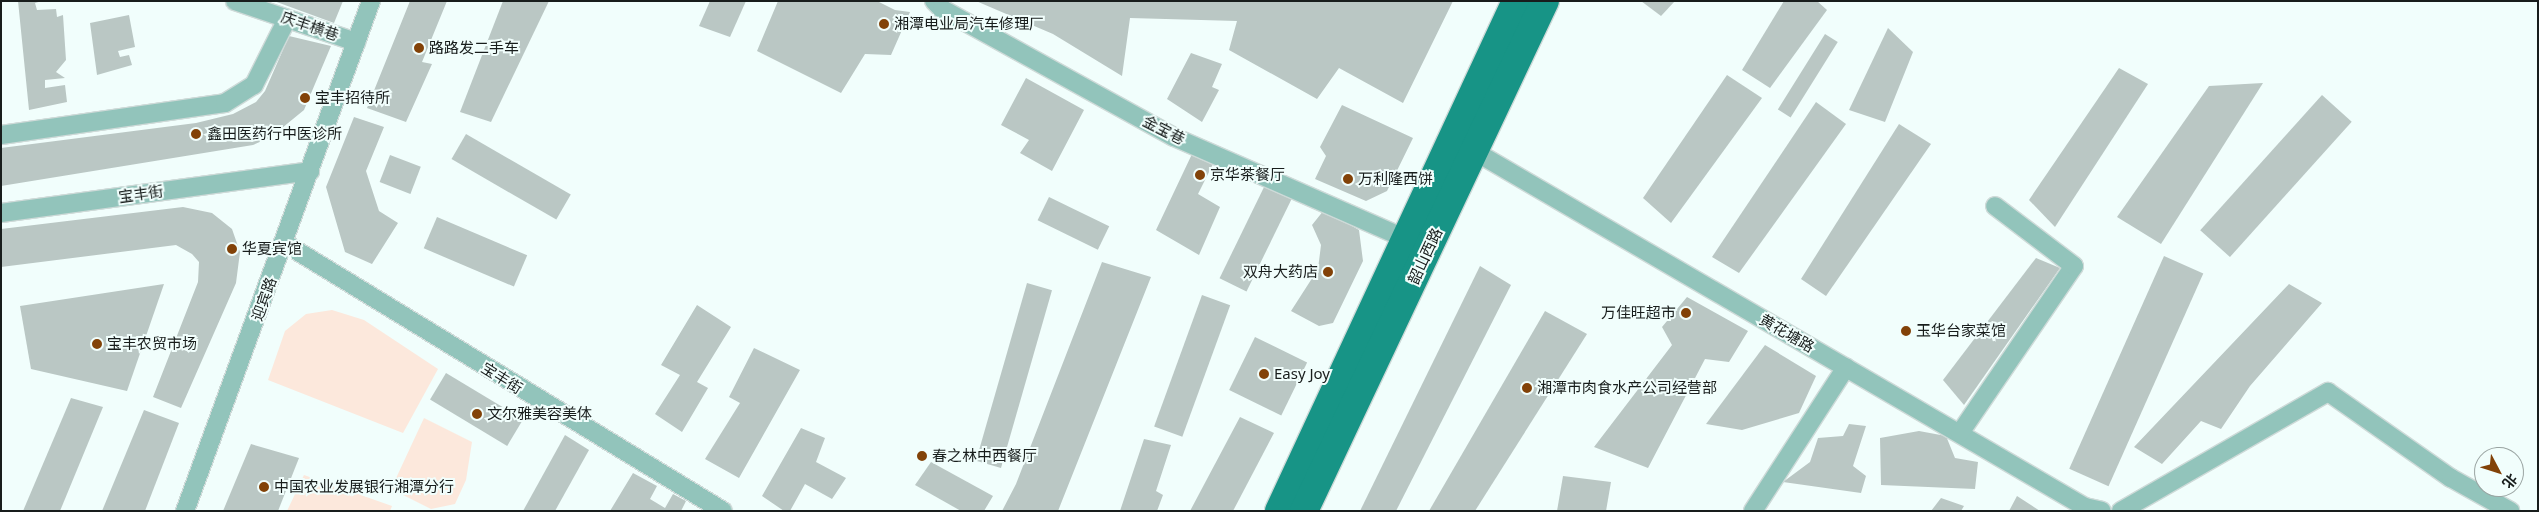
<!DOCTYPE html>
<meta charset="utf-8">
<style>
body{margin:0}
#map{position:relative;width:2539px;height:512px;overflow:hidden;background:#f1fefc;font-family:"Noto Sans","Noto Sans SC",sans-serif}
div>[style]{position:absolute}
[style*='--x']{left:calc(var(--x)*1px);top:calc(var(--y)*1px);width:calc(var(--w)*1px);rotate:calc(var(--a)*1deg)}
.green>*{inset:0;background:#fce8dc}
.building>*{inset:0;background:#bac7c4;transform-origin:0 0}
.roads{filter:drop-shadow(1px 0 #cedad8) drop-shadow(-1px 0 #cedad8) drop-shadow(0 1px #cedad8) drop-shadow(0 -1px #cedad8)}
.street>*{height:18px;margin:-9px;padding:0 9px;transform-origin:9px;border-radius:9px;background:#92c4bb}
.primary>*{height:28px;margin:-14px;padding:0 14px;transform-origin:14px;border-radius:14px;background:#179486}
.dots>*{width:14px;height:14px;translate:-50% -50%;box-sizing:border-box;border:2px solid #f1fefc;border-radius:50%}
span{translate:-50% -50%;white-space:nowrap;text-align:center;line-height:1.15;-webkit-text-stroke:4px #f1fefc;paint-order:stroke}
.poi-label{font-size:15px;color:#181d1c}
.left{translate:0 -50%;text-align:left}
.right{translate:-100% -50%;text-align:right}
.street-label{font-size:15px;color:#181d1c}
.frame{position:absolute;inset:0;border:2px solid #181d1c;pointer-events:none}
.north{position:absolute;left:2474px;top:447px;width:50px;height:50px;box-sizing:border-box;background:#f1fefc;border:1px solid #9aa4a2;border-radius:50%;rotate:130deg;font-size:14px;font-weight:700;line-height:20px;text-align:center;color:#181d1c}
.north::after{content:'';display:block;margin:auto;width:18px;height:22px;background:#824208;clip-path:polygon(50% 0,100% 100%,50% 72%,0 100%)}
</style>
<div id="map">
<div class="green">
<i style="clip-path:polygon(332px 310px,364px 320px,438px 369px,403px 433px,268px 380px,285px 331px,306px 314px)"></i>
<i style="clip-path:polygon(424px 418px,472px 442px,466px 480px,455px 504px,431px 509px,391px 489px)"></i>
<i style="clip-path:polygon(304px 475px,392px 506px,390px 511px,287px 511px)"></i>
</div>
<div class="building">
<i style="clip-path:polygon(18px 1px,42px 1px,35px 3px,37px 10px,56px 9px,57px 17px,63px 15px,66px 60px,56px 72px,65px 78px,45px 80px,45px 88px,65px 85px,67px 102px,29px 110px)"></i>
<i style="clip-path:polygon(274px 1px,343px 1px,334px 23px)"></i>
<i style="clip-path:polygon(410px 1px,447px 1px,422px 62px,432px 64px,406px 122px,367px 108px)"></i>
<i style="clip-path:polygon(503px 1px,549px 1px,491px 122px,460px 112px)"></i>
<i style="clip-path:polygon(710px 1px,746px 1px,730px 37px,699px 26px)"></i>
<i style="clip-path:polygon(778px 1px,877px 1px,895px 10px,910px 12px,891px 55px,865px 54px,841px 93px,757px 51px)"></i>
<i style="clip-path:polygon(976px 1px,1453px 1px,1403px 103px,1339px 68px,1317px 99px,1229px 50px,1237px 21px,1130px 18px,1122px 76px,1053px 34px)"></i>
<i style="clip-path:polygon(1641px 1px,1675px 1px,1661px 16px)"></i>
<i style="clip-path:polygon(1784px 1px,1817px 1px,1827px 10px,1770px 88px,1742px 70px)"></i>
<i style="clip-path:polygon(129px 15px,135px 47px,118px 51px,120px 57px,129px 55px,132px 65px,97px 75px,90px 23px)"></i>
<i style="clip-path:polygon(1888px 28px,1913px 52px,1885px 122px,1849px 110px)"></i>
<i style="left:1825px;top:34px;width:15px;height:89px;rotate:32deg"></i>
<i style="clip-path:polygon(289px 36px,331px 46px,304px 110px,271px 137px,253px 145px,1px 186px,1px 148px,196px 123px,233px 114px,256px 102px,265px 91px)"></i>
<i style="clip-path:polygon(1191px 53px,1222px 64px,1212px 87px,1219px 90px,1202px 122px,1167px 99px)"></i>
<i style="clip-path:polygon(2119px 68px,2148px 84px,2055px 227px,2029px 200px)"></i>
<i style="clip-path:polygon(1727px 75px,1762px 98px,1671px 223px,1643px 198px)"></i>
<i style="clip-path:polygon(1026px 78px,1084px 110px,1052px 171px,1020px 153px,1029px 140px,1001px 125px)"></i>
<i style="clip-path:polygon(2263px 83px,2161px 244px,2117px 217px,2209px 86px)"></i>
<i style="left:2322px;top:95px;width:40px;height:182px;rotate:42deg"></i>
<i style="clip-path:polygon(1816px 102px,1846px 124px,1739px 273px,1712px 257px)"></i>
<i style="clip-path:polygon(1342px 105px,1413px 138px,1387px 191px,1366px 201px,1315px 179px,1326px 156px,1320px 147px)"></i>
<i style="clip-path:polygon(354px 117px,384px 127px,366px 171px,379px 211px,398px 223px,372px 264px,345px 252px,326px 187px)"></i>
<i style="clip-path:polygon(1899px 124px,1931px 144px,1826px 296px,1801px 279px)"></i>
<i style="left:466px;top:134px;width:121px;height:29px;rotate:30deg"></i>
<i style="clip-path:polygon(1192px 154px,1214px 162px,1198px 194px,1220px 207px,1199px 255px,1156px 230px)"></i>
<i style="left:390px;top:155px;width:33px;height:29px;rotate:21deg"></i>
<i style="left:1266px;top:183px;width:30px;height:106px;rotate:26deg"></i>
<i style="left:1049px;top:197px;width:67px;height:26px;rotate:26deg"></i>
<i style="clip-path:polygon(183px 207px,212px 213px,232px 229px,240px 252px,236px 283px,181px 408px,153px 397px,198px 282px,199px 262px,192px 254px,176px 245px,1px 267px,1px 229px)"></i>
<i style="clip-path:polygon(1324px 210px,1359px 230px,1363px 261px,1333px 323px,1319px 326px,1291px 311px,1318px 269px,1321px 245px,1312px 225px)"></i>
<i style="left:437px;top:217px;width:98px;height:34px;rotate:23deg"></i>
<i style="left:2164px;top:256px;width:43px;height:233px;rotate:24deg"></i>
<i style="clip-path:polygon(2036px 258px,2060px 268px,1964px 405px,1943px 380px)"></i>
<i style="clip-path:polygon(1102px 262px,1151px 277px,1058px 511px,1002px 511px,1016px 484px)"></i>
<i style="clip-path:polygon(1480px 266px,1511px 285px,1396px 511px,1360px 511px)"></i>
<i style="left:1027px;top:283px;width:26px;height:185px;rotate:16deg"></i>
<i style="clip-path:polygon(164px 284px,127px 391px,31px 369px,20px 306px)"></i>
<i style="clip-path:polygon(2289px 284px,2322px 303px,2250px 386px,2221px 429px,2201px 421px,2162px 464px,2134px 447px)"></i>
<i style="left:1202px;top:295px;width:30px;height:140px;rotate:20deg"></i>
<i style="clip-path:polygon(1687px 297px,1748px 331px,1729px 362px,1705px 359px,1648px 468px,1594px 447px,1672px 345px,1662px 327px)"></i>
<i style="clip-path:polygon(697px 305px,731px 327px,697px 382px,708px 388px,682px 432px,655px 414px,680px 375px,661px 365px)"></i>
<i style="clip-path:polygon(1545px 311px,1587px 334px,1475px 511px,1429px 511px)"></i>
<i style="left:1255px;top:337px;width:58px;height:59px;rotate:26deg"></i>
<i style="clip-path:polygon(1765px 345px,1816px 376px,1799px 413px,1742px 430px,1706px 424px)"></i>
<i style="clip-path:polygon(754px 348px,800px 370px,739px 478px,705px 459px,740px 403px,729px 397px)"></i>
<i style="left:446px;top:373px;width:90px;height:31px;rotate:31deg"></i>
<i style="clip-path:polygon(71px 398px,103px 407px,60px 511px,23px 511px)"></i>
<i style="clip-path:polygon(144px 410px,179px 423px,145px 511px,102px 511px)"></i>
<i style="clip-path:polygon(1240px 417px,1274px 433px,1233px 511px,1190px 511px)"></i>
<i style="clip-path:polygon(1849px 424px,1866px 426px,1853px 466px,1866px 476px,1861px 493px,1783px 482px,1810px 462px,1818px 438px,1843px 436px)"></i>
<i style="clip-path:polygon(801px 428px,825px 438px,816px 462px,846px 478px,832px 499px,805px 484px,790px 511px,784px 511px,762px 496px)"></i>
<i style="clip-path:polygon(1919px 431px,1946px 436px,1955px 458px,1978px 462px,1975px 489px,1881px 485px,1880px 438px)"></i>
<i style="clip-path:polygon(565px 435px,589px 450px,555px 511px,523px 511px)"></i>
<i style="clip-path:polygon(1144px 439px,1171px 445px,1156px 491px,1163px 495px,1157px 511px,1120px 511px)"></i>
<i style="clip-path:polygon(251px 444px,299px 458px,278px 511px,223px 511px)"></i>
<i style="clip-path:polygon(931px 462px,993px 496px,984px 511px,961px 511px,915px 485px)"></i>
<i style="clip-path:polygon(633px 473px,657px 486px,650px 499px,665px 508px,673px 494px,686px 501px,681px 511px,610px 511px)"></i>
<i style="clip-path:polygon(1563px 476px,1611px 482px,1606px 511px,1557px 511px)"></i>
<i style="clip-path:polygon(2017px 496px,2040px 511px,2009px 511px)"></i>
<i style="clip-path:polygon(1941px 498px,1964px 506px,1961px 511px,1931px 511px)"></i>
</div>
<div class="roads">
<div class="street">
<i style="--x:235;--y:1;--w:128;--a:18.7"></i>
<i style="--x:934;--y:1;--w:11;--a:45"></i>
<i style="--x:942;--y:9;--w:265;--a:28.9"></i>
<i style="--x:1174;--y:137;--w:251;--a:23.7"></i>
<i style="--x:1;--y:135;--w:226;--a:-8.1"></i>
<i style="--x:225;--y:103;--w:34;--a:-32"></i>
<i style="--x:254;--y:85;--w:74;--a:-63.4"></i>
<i style="--x:1474;--y:151;--w:707;--a:30.23"></i>
<i style="--x:2085;--y:507;--w:17;--a:13"></i>
<i style="--x:1;--y:213;--w:312;--a:-7.7"></i>
<i style="--x:284;--y:243;--w:514;--a:31.4"></i>
<i style="--x:1960;--y:433;--w:202;--a:-55.7"></i>
<i style="--x:2074;--y:266;--w:99;--a:-142.8"></i>
<i style="--x:185;--y:511;--w:543;--a:-69.96"></i>
<i style="--x:1753;--y:511;--w:171;--a:-57.1"></i>
<i style="--x:2121;--y:511;--w:239;--a:-29.9"></i>
<i style="--x:2328;--y:392;--w:150;--a:35"></i>
<i style="--x:2451;--y:478;--w:68;--a:29.2"></i>
</div>
<div class="primary">
<i style="--x:1279;--y:511;--w:562;--a:-65.08"></i>
<i style="--x:1304;--y:511;--w:564;--a:-64.71"></i>
</div>
</div>
<div class="dots">
<i style="left:884px;top:24px;background:#824208"></i>
<i style="left:419px;top:48px;background:#824208"></i>
<i style="left:305px;top:98px;background:#824208"></i>
<i style="left:196px;top:134px;background:#824208"></i>
<i style="left:1200px;top:175px;background:#824208"></i>
<i style="left:1348px;top:179px;background:#824208"></i>
<i style="left:232px;top:249px;background:#824208"></i>
<i style="left:1328px;top:272px;background:#824208"></i>
<i style="left:1686px;top:313px;background:#824208"></i>
<i style="left:1906px;top:331px;background:#824208"></i>
<i style="left:97px;top:344px;background:#824208"></i>
<i style="left:1264px;top:374px;background:#824208"></i>
<i style="left:1527px;top:388px;background:#824208"></i>
<i style="left:477px;top:414px;background:#824208"></i>
<i style="left:922px;top:456px;background:#824208"></i>
<i style="left:264px;top:487px;background:#824208"></i>
</div>
<div class="poi-label">
<span class="left" style="left:894px;top:24px">湘潭电业局汽车修理厂</span>
<span class="left" style="left:429px;top:48px">路路发二手车</span>
<span class="left" style="left:315px;top:98px">宝丰招待所</span>
<span class="left" style="left:207px;top:134px">鑫田医药行中医诊所</span>
<span class="left" style="left:1210px;top:175px">京华茶餐厅</span>
<span class="left" style="left:1358px;top:179px">万利隆西饼</span>
<span class="left" style="left:242px;top:249px">华夏宾馆</span>
<span class="right" style="left:1318px;top:272px">双舟大药店</span>
<span class="right" style="left:1676px;top:313px">万佳旺超市</span>
<span class="left" style="left:1916px;top:331px">玉华台家菜馆</span>
<span class="left" style="left:107px;top:344px">宝丰农贸市场</span>
<span class="left" style="left:1274px;top:374px">Easy Joy</span>
<span class="left" style="left:1537px;top:388px">湘潭市肉食水产公司经营部</span>
<span class="left" style="left:487px;top:414px">文尔雅美容美体</span>
<span class="left" style="left:932px;top:456px">春之林中西餐厅</span>
<span class="left" style="left:274px;top:487px">中国农业发展银行湘潭分行</span>
</div>
<div class="street-label">
<span style="left:310px;top:26px;rotate:19deg">庆丰横巷</span>
<span style="left:1164px;top:130px;rotate:27deg">金宝巷</span>
<span style="left:141px;top:194px;rotate:-8deg">宝丰街</span>
<span style="left:1425px;top:256px;rotate:-65deg">韶山西路</span>
<span style="left:264px;top:299px;rotate:-70deg">迎宾路</span>
<span style="left:1787px;top:333px;rotate:30deg">黄花塘路</span>
<span style="left:502px;top:378px;rotate:32deg">宝丰街</span>
</div>
<div class="frame"></div>
<div class="north">北</div>
</div>
